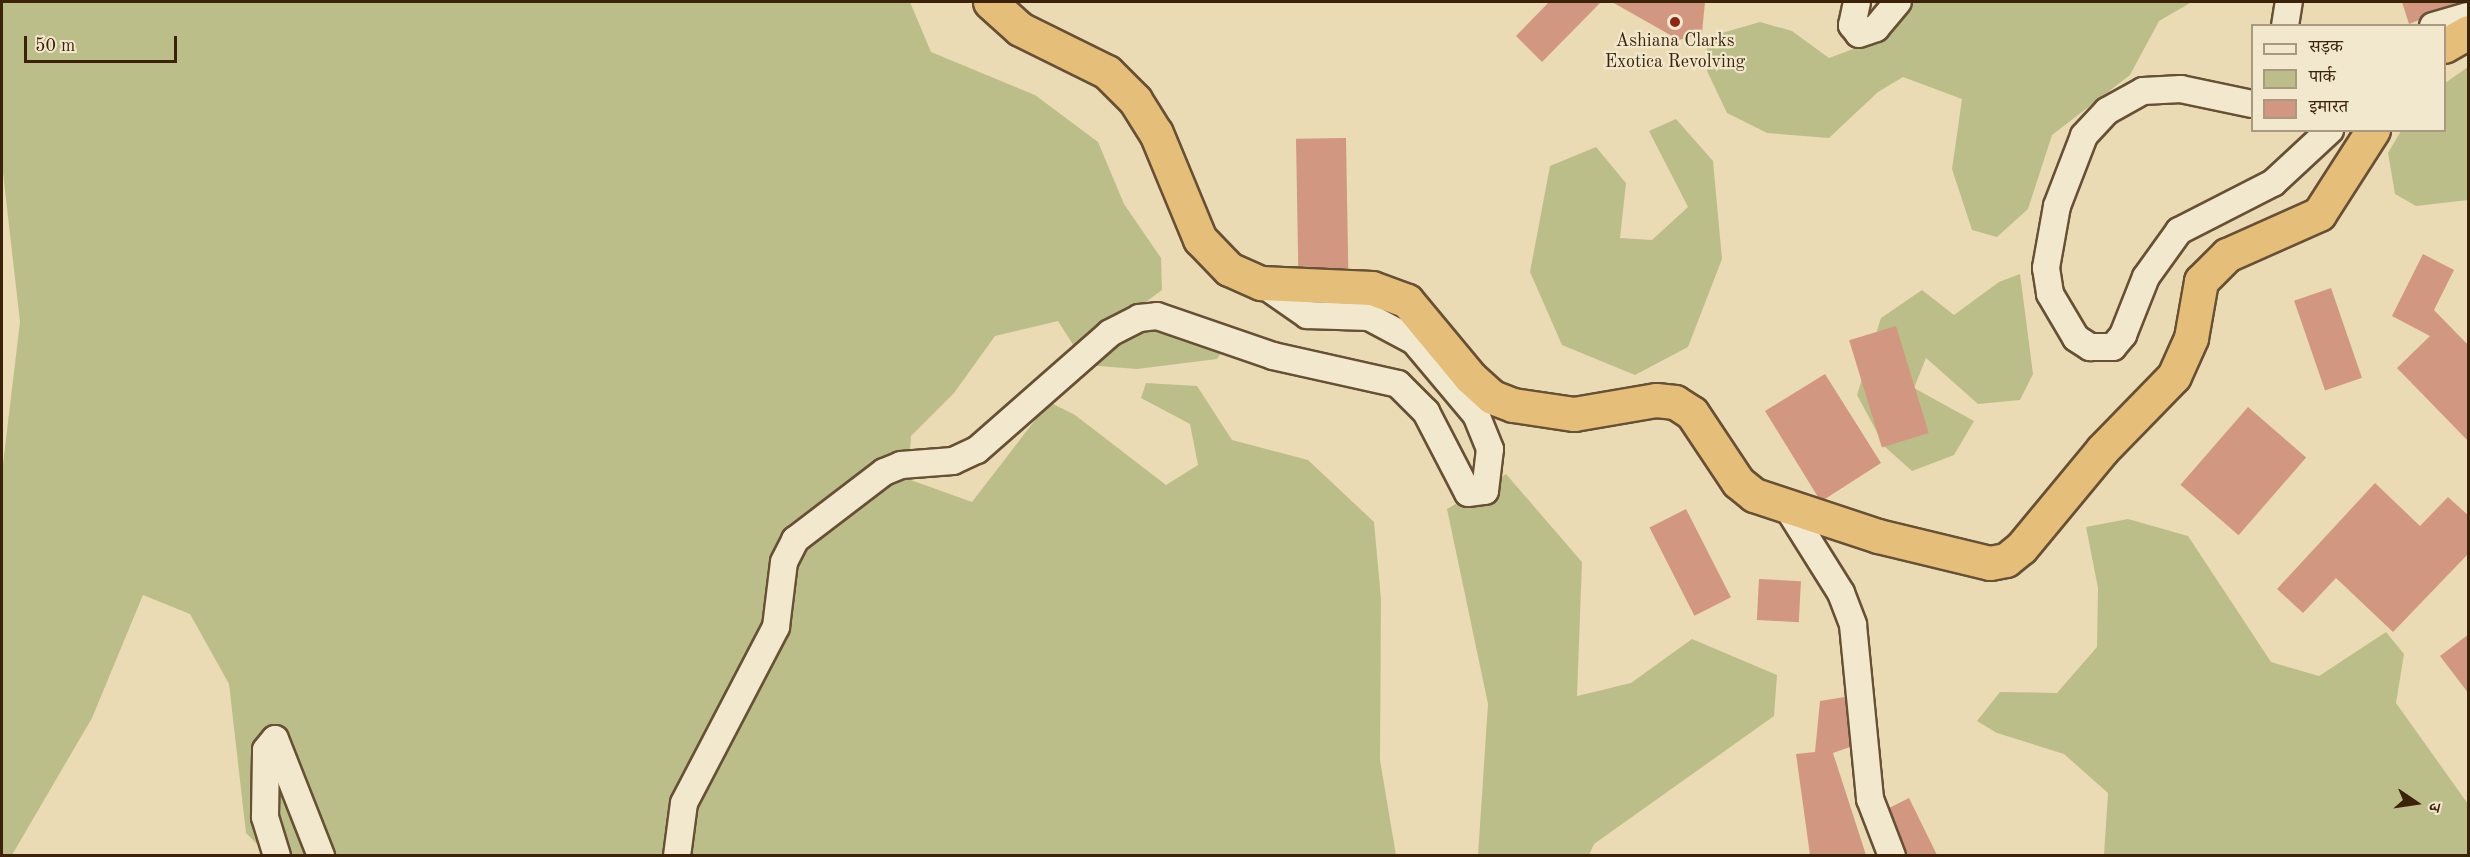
<!DOCTYPE html>
<meta charset="utf-8">
<style>
body{margin:0}
#map{position:relative;width:2470px;height:857px;overflow:hidden;background:#eadbb4;font-family:"Old Standard TT","Noto Serif Devanagari",serif}
div>[style]{position:absolute}
[style*='--x']{left:calc(var(--x)*1px);top:calc(var(--y)*1px);width:calc(var(--w)*1px);rotate:calc(var(--a)*1deg)}
.green>*{inset:0;background:#bcbe89}
.building>*{inset:0;background:#d29781;transform-origin:0 0}
.roads{filter:drop-shadow(2px 0 #675034) drop-shadow(-2px 0 #675034) drop-shadow(0 2px #675034) drop-shadow(0 -2px #675034)}
.minor>*{height:26px;margin:-13px;padding:0 13px;transform-origin:13px;border-radius:13px;background:#f1e8ce}
.highway>*{height:33px;margin:-16.5px;padding:0 16.5px;transform-origin:16.5px;border-radius:16.5px;background:#e5be7a}
.dots>*{width:16px;height:16px;translate:-50% -50%;box-sizing:border-box;border:3px solid #f1e8ce;border-radius:50%}
span{translate:-50% -50%;white-space:nowrap;text-align:center;line-height:1.15;-webkit-text-stroke:4.5px #f1e8ce;paint-order:stroke}
.poi-label{font-size:18px;color:#3b2209}
.frame{position:absolute;inset:0;border:3px solid #3b2209;pointer-events:none}
.legend{position:absolute;left:2251px;top:24px;width:195px;height:108px;box-sizing:border-box;background:#f1e8ce;border:2px solid #a8997f;margin:0;padding:8px 10px;list-style:none;font-size:18px;color:#3b2209}
.legend li{display:flex;align-items:center;gap:12px;height:30px}
.legend b{width:30px;border:2px solid #a8997f}
.north{position:absolute;left:2386px;top:773px;width:60px;height:60px;-webkit-text-stroke:4px #f1e8ce;paint-order:stroke;rotate:103deg;font-size:16px;font-weight:700;line-height:24px;text-align:center;color:#3b2209}
.north::after{content:'';display:block;margin:auto;width:21px;height:27px;background:#3b2209;clip-path:polygon(50% 0,100% 100%,50% 72%,0 100%)}
.scale{position:absolute;left:24px;top:36px;width:153px;height:27px;box-sizing:border-box;border:3px solid #3b2209;border-top:0;padding-left:8px;font-size:18px;line-height:21px;white-space:nowrap;color:#3b2209;-webkit-text-stroke:4px #f1e8ce;paint-order:stroke}
</style>
<div id="map">
<div class="green">
<i style="clip-path:polygon(2px 2px,910px 2px,931px 52px,1035px 95px,1098px 142px,1124px 204px,1161px 258px,1162px 290px,1120px 321px,1177px 322px,1226px 346px,1217px 359px,1137px 369px,1086px 365px,1058px 321px,995px 336px,954px 393px,911px 436px,908px 479px,972px 502px,1049px 402px,1075px 415px,1166px 485px,1198px 465px,1190px 424px,1141px 398px,1146px 383px,1197px 386px,1232px 440px,1308px 460px,1374px 522px,1381px 599px,1380px 760px,1396px 855px,268px 855px,246px 833px,229px 684px,190px 614px,143px 595px,92px 718px,12px 855px,2px 856px,2px 472px,20px 322px,2px 164px)"></i>
<i style="clip-path:polygon(1901px 2px,2243px 2px,2190px 3px,2159px 21px,2130px 75px,2052px 135px,2028px 209px,1997px 237px,1972px 230px,1952px 169px,1962px 99px,1903px 77px,1878px 92px,1829px 138px,1767px 133px,1727px 113px,1707px 71px,1707px 45px,1722px 33px,1760px 22px,1792px 31px,1829px 58px,1864px 45px)"></i>
<i style="clip-path:polygon(2468px 67px,2468px 200px,2416px 206px,2395px 194px,2388px 153px,2401px 131px,2444px 130px,2445px 83px)"></i>
<i style="clip-path:polygon(1676px 119px,1713px 161px,1722px 259px,1688px 347px,1635px 375px,1562px 345px,1530px 272px,1550px 166px,1596px 147px,1626px 183px,1620px 238px,1652px 240px,1688px 207px,1649px 131px)"></i>
<i style="clip-path:polygon(2020px 274px,2033px 374px,2020px 400px,1978px 404px,1926px 358px,1914px 388px,1974px 421px,1954px 455px,1912px 471px,1885px 447px,1857px 395px,1881px 318px,1922px 290px,1954px 315px,1999px 282px)"></i>
<i style="clip-path:polygon(1506px 474px,1582px 562px,1577px 696px,1631px 683px,1692px 639px,1777px 675px,1774px 716px,1594px 844px,1589px 855px,1478px 855px,1488px 704px,1447px 509px)"></i>
<i style="clip-path:polygon(2128px 519px,2188px 536px,2271px 662px,2319px 676px,2386px 632px,2404px 654px,2396px 703px,2468px 804px,2468px 855px,2104px 855px,2108px 793px,2064px 754px,1997px 733px,1977px 721px,2000px 692px,2057px 693px,2097px 647px,2098px 588px,2086px 527px)"></i>
</div>
<div class="building">
<i style="clip-path:polygon(1549px 2px,1601px 2px,1542px 62px,1516px 36px)"></i>
<i style="clip-path:polygon(1612px 2px,1705px 2px,1702px 33px,1679px 40px)"></i>
<i style="clip-path:polygon(2402px 2px,2464px 2px,2409px 24px)"></i>
<i style="left:1346px;top:138px;width:130px;height:50px;rotate:89deg"></i>
<i style="clip-path:polygon(2423px 254px,2454px 270px,2434px 310px,2469px 346px,2469px 442px,2397px 368px,2430px 336px,2392px 316px)"></i>
<i style="left:2331px;top:288px;width:95px;height:39px;rotate:71deg"></i>
<i style="left:1896px;top:326px;width:112px;height:49px;rotate:73deg"></i>
<i style="clip-path:polygon(1825px 374px,1881px 463px,1825px 499px,1818px 497px,1765px 411px)"></i>
<i style="left:2248px;top:407px;width:77px;height:103px;rotate:41deg"></i>
<i style="clip-path:polygon(2375px 483px,2420px 526px,2448px 497px,2469px 516px,2469px 553px,2393px 632px,2336px 578px,2303px 613px,2277px 589px)"></i>
<i style="left:1686px;top:509px;width:99px;height:41px;rotate:63deg"></i>
<i style="left:1759px;top:579px;width:42px;height:41px;rotate:3deg"></i>
<i style="clip-path:polygon(2469px 634px,2469px 694px,2440px 656px)"></i>
<i style="clip-path:polygon(1845px 697px,1850px 747px,1833px 753px,1866px 855px,1810px 855px,1796px 754px,1815px 752px,1820px 701px)"></i>
<i style="clip-path:polygon(1909px 798px,1937px 855px,1907px 855px,1889px 808px)"></i>
</div>
<div class="roads">
<div class="minor">
<i style="--x:1857;--y:2;--w:24;--a:102"></i>
<i style="--x:1852;--y:25;--w:11;--a:52"></i>
<i style="--x:1859;--y:34;--w:18;--a:-19"></i>
<i style="--x:1876;--y:28;--w:34;--a:-50"></i>
<i style="--x:2285;--y:26;--w:24;--a:-81"></i>
<i style="--x:2433;--y:26;--w:36;--a:-16"></i>
<i style="--x:2252;--y:104;--w:73;--a:-168.1"></i>
<i style="--x:2181;--y:89;--w:38;--a:177"></i>
<i style="--x:2143;--y:91;--w:41;--a:150.9"></i>
<i style="--x:2107;--y:111;--w:34;--a:133"></i>
<i style="--x:2084;--y:136;--w:75;--a:111.1"></i>
<i style="--x:2057;--y:206;--w:63;--a:100.1"></i>
<i style="--x:2046;--y:268;--w:26;--a:81"></i>
<i style="--x:2050;--y:294;--w:51;--a:59.4"></i>
<i style="--x:2076;--y:338;--w:17;--a:33"></i>
<i style="--x:2090;--y:347;--w:23;--a:0"></i>
<i style="--x:2113;--y:347;--w:16;--a:-50"></i>
<i style="--x:2123;--y:335;--w:62;--a:-68.4"></i>
<i style="--x:2146;--y:277;--w:57;--a:-54.3"></i>
<i style="--x:2179;--y:231;--w:106;--a:-27.1"></i>
<i style="--x:2273;--y:183;--w:78;--a:-42.9"></i>
<i style="--x:1789;--y:510;--w:98;--a:57.9"></i>
<i style="--x:1841;--y:593;--w:34;--a:69"></i>
<i style="--x:1853;--y:625;--w:175;--a:84.4"></i>
<i style="--x:1870;--y:799;--w:61;--a:68.9"></i>
<i style="--x:277;--y:856;--w:41;--a:-107.1"></i>
<i style="--x:265;--y:817;--w:67;--a:-89.1"></i>
<i style="--x:266;--y:750;--w:14;--a:-51"></i>
<i style="--x:275;--y:739;--w:126;--a:68.5"></i>
<i style="--x:677;--y:856;--w:53;--a:-82.5"></i>
<i style="--x:684;--y:803;--w:199;--a:-62.4"></i>
<i style="--x:776;--y:627;--w:65;--a:-83"></i>
<i style="--x:784;--y:562;--w:25;--a:-63"></i>
<i style="--x:795;--y:540;--w:112;--a:-37.4"></i>
<i style="--x:884;--y:472;--w:18;--a:-22"></i>
<i style="--x:901;--y:465;--w:52;--a:-4.4"></i>
<i style="--x:953;--y:461;--w:26;--a:-25"></i>
<i style="--x:977;--y:450;--w:177;--a:-41.3"></i>
<i style="--x:1110;--y:333;--w:33;--a:-27"></i>
<i style="--x:1139;--y:318;--w:18;--a:-6"></i>
<i style="--x:1157;--y:316;--w:123;--a:19"></i>
<i style="--x:1273;--y:356;--w:128;--a:12.6"></i>
<i style="--x:1398;--y:384;--w:40;--a:45"></i>
<i style="--x:1426;--y:412;--w:91;--a:62.6"></i>
<i style="--x:1468;--y:493;--w:17;--a:-7"></i>
<i style="--x:1485;--y:491;--w:42;--a:-83.2"></i>
<i style="--x:1490;--y:449;--w:35;--a:-112"></i>
<i style="--x:1477;--y:416;--w:98;--a:-130"></i>
<i style="--x:1414;--y:341;--w:51;--a:-151.9"></i>
<i style="--x:1369;--y:317;--w:62;--a:-178.2"></i>
<i style="--x:1307;--y:315;--w:56;--a:-145.2"></i>
</div>
<div class="highway">
<i style="--x:990;--y:2;--w:40;--a:42"></i>
<i style="--x:1020;--y:29;--w:97;--a:26.3"></i>
<i style="--x:1107;--y:72;--w:40;--a:45"></i>
<i style="--x:1135;--y:100;--w:39;--a:58"></i>
<i style="--x:1156;--y:133;--w:115;--a:67.5"></i>
<i style="--x:1200;--y:239;--w:42;--a:46"></i>
<i style="--x:1229;--y:269;--w:35;--a:24"></i>
<i style="--x:1261;--y:283;--w:111;--a:2.6"></i>
<i style="--x:1372;--y:288;--w:37;--a:20"></i>
<i style="--x:1407;--y:301;--w:100;--a:50.3"></i>
<i style="--x:1471;--y:378;--w:28;--a:42"></i>
<i style="--x:1492;--y:397;--w:22;--a:21"></i>
<i style="--x:1513;--y:405;--w:62;--a:8.4"></i>
<i style="--x:1574;--y:414;--w:83;--a:-9.7"></i>
<i style="--x:1656;--y:400;--w:19;--a:6"></i>
<i style="--x:1675;--y:402;--w:20;--a:33"></i>
<i style="--x:1692;--y:413;--w:83;--a:56.3"></i>
<i style="--x:1738;--y:482;--w:21;--a:39"></i>
<i style="--x:1754;--y:495;--w:131;--a:18.3"></i>
<i style="--x:1878;--y:536;--w:115;--a:13.6"></i>
<i style="--x:1990;--y:563;--w:16;--a:-11"></i>
<i style="--x:2006;--y:560;--w:19;--a:-39"></i>
<i style="--x:2021;--y:548;--w:127;--a:-50.4"></i>
<i style="--x:2102;--y:450;--w:103;--a:-45.8"></i>
<i style="--x:2174;--y:376;--w:42;--a:-65.9"></i>
<i style="--x:2191;--y:338;--w:58;--a:-80"></i>
<i style="--x:2201;--y:281;--w:37;--a:-45"></i>
<i style="--x:2227;--y:255;--w:101;--a:-24"></i>
<i style="--x:2319;--y:214;--w:100;--a:-57.3"></i>
<i style="--x:2444;--y:46;--w:28;--a:-30"></i>
</div>
</div>
<div class="dots">
<i style="left:1675px;top:22px;background:#8f2418"></i>
</div>
<div class="poi-label">
<span style="left:1675px;top:52px">Ashiana Clarks<br>Exotica Revolving</span>
</div>
<div class="frame"></div>
<ul class="legend">
<li><b style="height:8px;background:#f1e8ce"></b>सड़क</li>
<li><b style="height:16px;background:#bcbe89"></b>पार्क</li>
<li><b style="height:16px;background:#d29781"></b>इमारत</li>
</ul>
<div class="north">उ</div>
<div class="scale">50 m</div>
</div>
